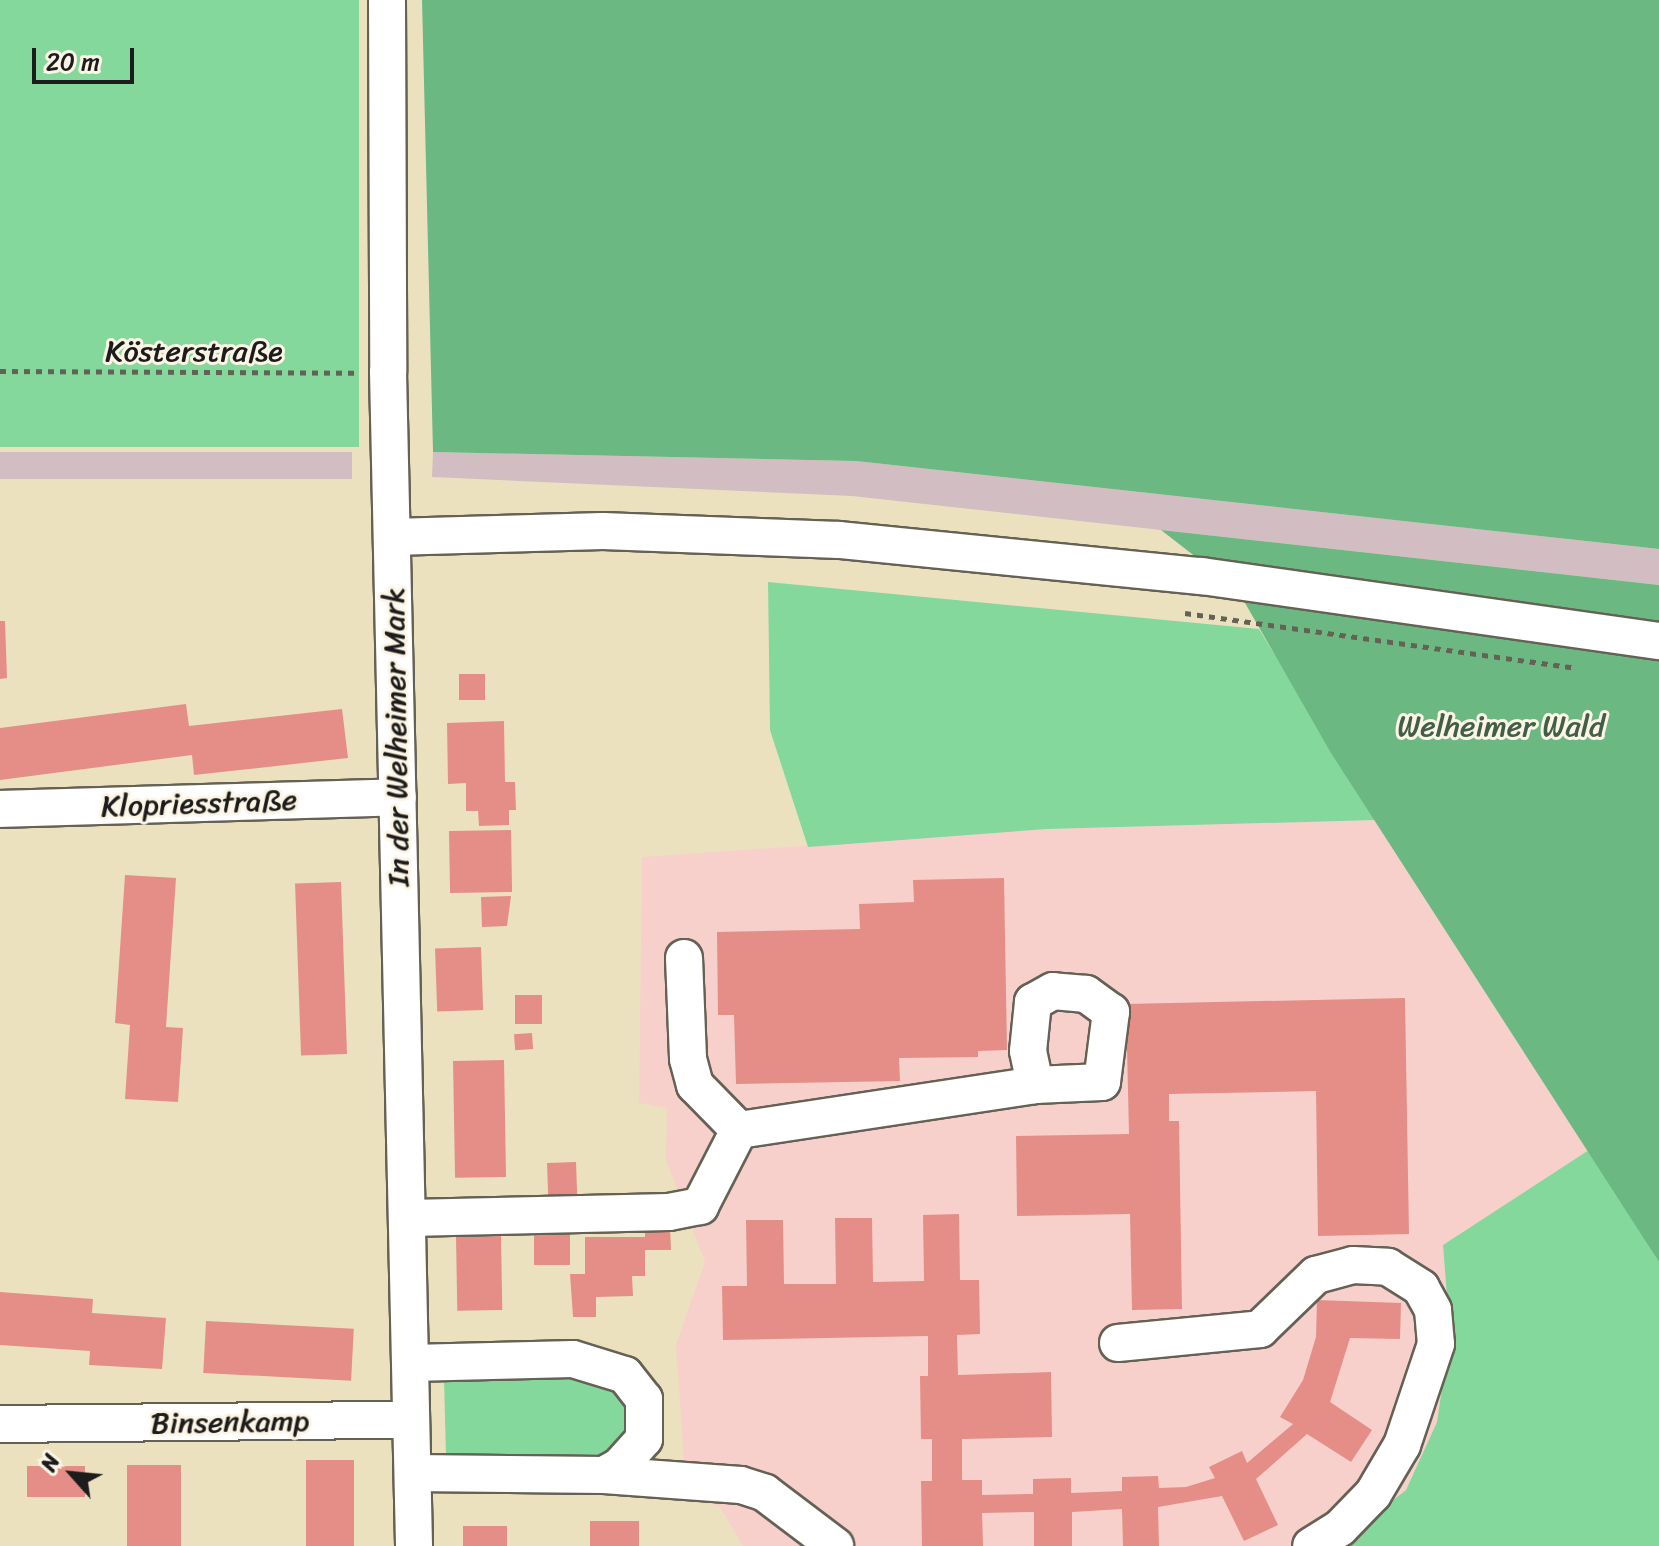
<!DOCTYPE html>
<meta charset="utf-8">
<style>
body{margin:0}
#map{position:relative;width:1659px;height:1546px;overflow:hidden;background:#ece1bf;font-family:Sriracha,sans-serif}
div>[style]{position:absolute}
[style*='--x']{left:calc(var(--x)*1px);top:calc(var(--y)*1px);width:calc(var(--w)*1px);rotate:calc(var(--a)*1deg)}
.built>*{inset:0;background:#f7d0cb}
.industrial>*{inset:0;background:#d2bec2;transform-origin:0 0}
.green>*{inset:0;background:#84d89b;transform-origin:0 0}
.forest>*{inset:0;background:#6bb883}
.building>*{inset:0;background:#e58e87;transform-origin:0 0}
.path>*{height:5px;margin-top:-2.5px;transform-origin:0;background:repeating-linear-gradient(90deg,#656155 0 6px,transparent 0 12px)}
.roads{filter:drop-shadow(2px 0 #656155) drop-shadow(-2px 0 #656155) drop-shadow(0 2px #656155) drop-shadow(0 -2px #656155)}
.minor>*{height:36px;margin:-18px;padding:0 18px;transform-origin:18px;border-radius:18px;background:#fff}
span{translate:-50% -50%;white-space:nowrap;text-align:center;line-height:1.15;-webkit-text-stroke:6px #fcf5e5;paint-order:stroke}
.street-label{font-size:30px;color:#1c1c1c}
.park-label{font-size:30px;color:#405e48}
.north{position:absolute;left:32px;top:1434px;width:80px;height:80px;-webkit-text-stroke:6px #fcf5e5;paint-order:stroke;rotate:297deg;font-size:22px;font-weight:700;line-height:32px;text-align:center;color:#1c1c1c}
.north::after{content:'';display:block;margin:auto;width:28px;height:36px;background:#1c1c1c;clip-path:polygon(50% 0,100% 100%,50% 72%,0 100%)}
.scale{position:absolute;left:32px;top:48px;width:102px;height:36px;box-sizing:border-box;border:4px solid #1c1c1c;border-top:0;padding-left:10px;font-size:24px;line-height:28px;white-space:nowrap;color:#1c1c1c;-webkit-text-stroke:6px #fcf5e5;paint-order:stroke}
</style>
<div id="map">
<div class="built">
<i style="clip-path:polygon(1375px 820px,1589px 1150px,1443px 1245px,1450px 1335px,1437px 1422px,1406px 1490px,1335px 1546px,743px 1546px,720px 1507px,686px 1491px,676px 1344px,705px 1262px,666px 1160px,667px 1108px,639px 1103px,642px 857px,1047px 829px)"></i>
</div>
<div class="industrial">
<i style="left:0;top:452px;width:352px;height:27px"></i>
<i style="clip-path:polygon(433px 452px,856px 461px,1659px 549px,1659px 585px,852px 496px,432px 477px)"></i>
</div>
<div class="green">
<i style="left:0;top:0;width:359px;height:447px"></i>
<i style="clip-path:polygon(768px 582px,1259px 629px,1375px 820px,1047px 829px,808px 847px,770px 730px)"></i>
<i style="clip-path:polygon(1589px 1150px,1659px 1262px,1659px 1546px,1335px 1546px,1406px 1490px,1437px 1422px,1450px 1335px,1443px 1245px)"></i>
<i style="clip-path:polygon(560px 1372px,615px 1391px,628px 1408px,630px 1428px,611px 1452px,588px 1457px,446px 1457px,444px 1379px)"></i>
</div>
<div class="forest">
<i style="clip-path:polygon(422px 0,1659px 0,1659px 549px,856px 461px,433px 452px)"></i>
<i style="clip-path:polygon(1161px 530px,1659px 585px,1659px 1262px,1331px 753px,1237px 589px)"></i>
</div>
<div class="building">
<i style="clip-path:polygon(0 621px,5px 621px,7px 678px,0 679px)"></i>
<i style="left:459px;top:674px;width:26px;height:26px"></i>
<i style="clip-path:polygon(186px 704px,189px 726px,342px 709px,348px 758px,194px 775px,192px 755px,0 780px,0 728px)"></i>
<i style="clip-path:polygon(504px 721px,505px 782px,515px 782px,516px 810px,509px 810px,509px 825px,479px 826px,478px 811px,466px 811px,466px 783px,448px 784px,447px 723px)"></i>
<i style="left:511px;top:830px;width:62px;height:62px;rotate:89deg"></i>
<i style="clip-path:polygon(125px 875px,176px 878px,166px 1027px,183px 1028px,178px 1102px,125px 1099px,130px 1025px,115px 1023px)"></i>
<i style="clip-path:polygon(1004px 878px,1007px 1050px,978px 1051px,978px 1057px,899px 1058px,900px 1081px,736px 1084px,734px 1015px,718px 1015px,717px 932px,860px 929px,859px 904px,914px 902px,913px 880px)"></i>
<i style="left:341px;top:882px;width:172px;height:46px;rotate:88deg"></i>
<i style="clip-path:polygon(511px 896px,507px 926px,482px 927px,481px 897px)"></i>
<i style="left:481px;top:947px;width:63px;height:46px;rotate:88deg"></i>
<i style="left:515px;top:995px;width:27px;height:29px"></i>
<i style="clip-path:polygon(1405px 998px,1409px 1234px,1318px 1236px,1316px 1091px,1169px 1094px,1169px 1121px,1179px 1121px,1182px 1309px,1132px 1310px,1130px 1214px,1017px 1216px,1016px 1136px,1129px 1134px,1126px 1004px)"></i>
<i style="left:532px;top:1033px;width:16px;height:18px;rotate:86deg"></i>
<i style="left:504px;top:1060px;width:117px;height:51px;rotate:89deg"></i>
<i style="left:576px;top:1162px;width:32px;height:29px;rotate:88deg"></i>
<i style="clip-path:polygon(959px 1214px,960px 1280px,979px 1280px,980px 1334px,957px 1335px,958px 1375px,1051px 1372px,1052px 1437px,962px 1439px,962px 1480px,982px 1480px,982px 1495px,1033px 1494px,1033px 1479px,1071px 1478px,1071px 1493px,1122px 1491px,1122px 1477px,1158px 1476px,1159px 1488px,1186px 1487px,1215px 1478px,1209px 1467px,1242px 1451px,1247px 1463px,1293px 1424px,1280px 1417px,1303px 1380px,1316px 1337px,1317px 1300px,1401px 1303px,1400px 1339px,1350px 1338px,1330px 1402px,1372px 1430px,1351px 1462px,1307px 1434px,1256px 1479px,1278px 1525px,1244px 1541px,1222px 1496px,1158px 1507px,1159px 1546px,1123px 1546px,1122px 1509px,1072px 1512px,1072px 1546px,1034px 1546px,1034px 1512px,982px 1513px,983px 1546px,922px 1546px,921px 1481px,932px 1481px,932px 1439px,921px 1439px,920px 1376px,928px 1376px,928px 1336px,723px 1340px,722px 1286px,747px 1286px,746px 1220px,783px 1220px,784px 1284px,836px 1284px,835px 1218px,872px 1218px,873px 1282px,924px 1281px,923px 1215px)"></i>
<i style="left:534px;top:1224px;width:36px;height:41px"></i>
<i style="clip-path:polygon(670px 1226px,671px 1250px,645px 1250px,645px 1276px,632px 1276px,633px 1296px,596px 1297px,596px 1317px,573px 1317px,570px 1274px,585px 1274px,585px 1237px,645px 1237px,645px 1227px)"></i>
<i style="left:501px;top:1236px;width:74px;height:45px;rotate:89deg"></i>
<i style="clip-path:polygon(0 1292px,93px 1299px,92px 1313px,166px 1318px,162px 1369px,89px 1365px,90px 1351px,0 1345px)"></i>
<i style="left:206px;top:1321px;width:148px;height:52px;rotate:3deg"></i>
<i style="left:306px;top:1460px;width:48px;height:86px"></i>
<i style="left:127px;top:1465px;width:54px;height:81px"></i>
<i style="left:27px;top:1466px;width:58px;height:31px"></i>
<i style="left:639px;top:1521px;width:25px;height:49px;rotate:90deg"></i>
<i style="left:507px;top:1526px;width:20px;height:44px;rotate:90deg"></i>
</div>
<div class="path">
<i style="--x:0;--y:371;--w:355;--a:0.3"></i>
<i style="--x:1185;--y:613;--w:394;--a:8"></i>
</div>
<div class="roads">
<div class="minor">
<i style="--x:387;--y:0;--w:372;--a:89.8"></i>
<i style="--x:388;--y:372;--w:1174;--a:88.73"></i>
<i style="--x:392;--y:537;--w:211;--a:-1.6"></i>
<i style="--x:603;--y:531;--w:236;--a:2.2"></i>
<i style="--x:839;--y:540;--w:365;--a:5.7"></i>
<i style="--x:1202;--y:576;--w:462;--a:8.1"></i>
<i style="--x:0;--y:809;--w:398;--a:-1.7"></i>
<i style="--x:684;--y:958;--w:101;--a:87.7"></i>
<i style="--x:688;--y:1059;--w:27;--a:75"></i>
<i style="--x:695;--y:1085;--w:63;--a:45.6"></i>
<i style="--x:739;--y:1130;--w:299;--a:-8.6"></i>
<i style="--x:1035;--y:1085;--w:67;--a:-2.6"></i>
<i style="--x:1102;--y:1082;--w:71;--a:-82.7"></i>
<i style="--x:1111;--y:1012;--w:31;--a:-144"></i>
<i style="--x:1086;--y:994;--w:33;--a:-175"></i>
<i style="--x:1053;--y:991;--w:23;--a:151"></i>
<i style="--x:1033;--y:1002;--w:49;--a:95.8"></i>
<i style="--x:1028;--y:1051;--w:35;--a:78"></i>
<i style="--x:409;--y:1218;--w:260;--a:-1.3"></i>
<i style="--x:669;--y:1212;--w:32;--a:-11"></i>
<i style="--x:700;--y:1206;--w:85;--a:-62.8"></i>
<i style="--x:1118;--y:1343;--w:143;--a:-5.6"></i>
<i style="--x:1260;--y:1329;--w:78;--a:-44"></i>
<i style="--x:1316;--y:1275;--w:38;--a:-15"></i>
<i style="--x:1353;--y:1265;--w:35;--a:3"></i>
<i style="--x:1388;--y:1267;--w:39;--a:32"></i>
<i style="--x:1421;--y:1288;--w:25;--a:61"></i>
<i style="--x:1433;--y:1310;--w:34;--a:85"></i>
<i style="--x:1436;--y:1344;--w:107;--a:108.6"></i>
<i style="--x:1402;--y:1445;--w:57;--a:120.6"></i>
<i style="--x:1373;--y:1494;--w:47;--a:134.1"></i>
<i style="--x:1340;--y:1528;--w:34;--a:148"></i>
<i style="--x:411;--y:1363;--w:162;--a:-1.4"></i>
<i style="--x:573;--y:1359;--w:54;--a:17.1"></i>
<i style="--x:625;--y:1375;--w:31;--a:52"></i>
<i style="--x:644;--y:1399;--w:40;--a:90"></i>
<i style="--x:644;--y:1439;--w:36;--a:132"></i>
<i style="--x:620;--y:1466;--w:18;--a:151"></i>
<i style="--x:0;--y:1424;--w:411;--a:-0.6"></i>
<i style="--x:413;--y:1473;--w:191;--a:0.6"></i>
<i style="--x:604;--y:1475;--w:137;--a:4.2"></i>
<i style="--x:741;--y:1485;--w:25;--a:18"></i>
<i style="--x:765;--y:1493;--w:88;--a:37.1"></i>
</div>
</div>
<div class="street-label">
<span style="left:194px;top:351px">Kösterstraße</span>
<span style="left:396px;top:737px;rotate:-91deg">In der Welheimer Mark</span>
<span style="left:199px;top:803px;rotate:-2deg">Klopriesstraße</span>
<span style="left:230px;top:1422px;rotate:-1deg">Binsenkamp</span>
</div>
<div class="park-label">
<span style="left:1501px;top:726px">Welheimer Wald</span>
</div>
<div class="north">N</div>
<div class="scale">20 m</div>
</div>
